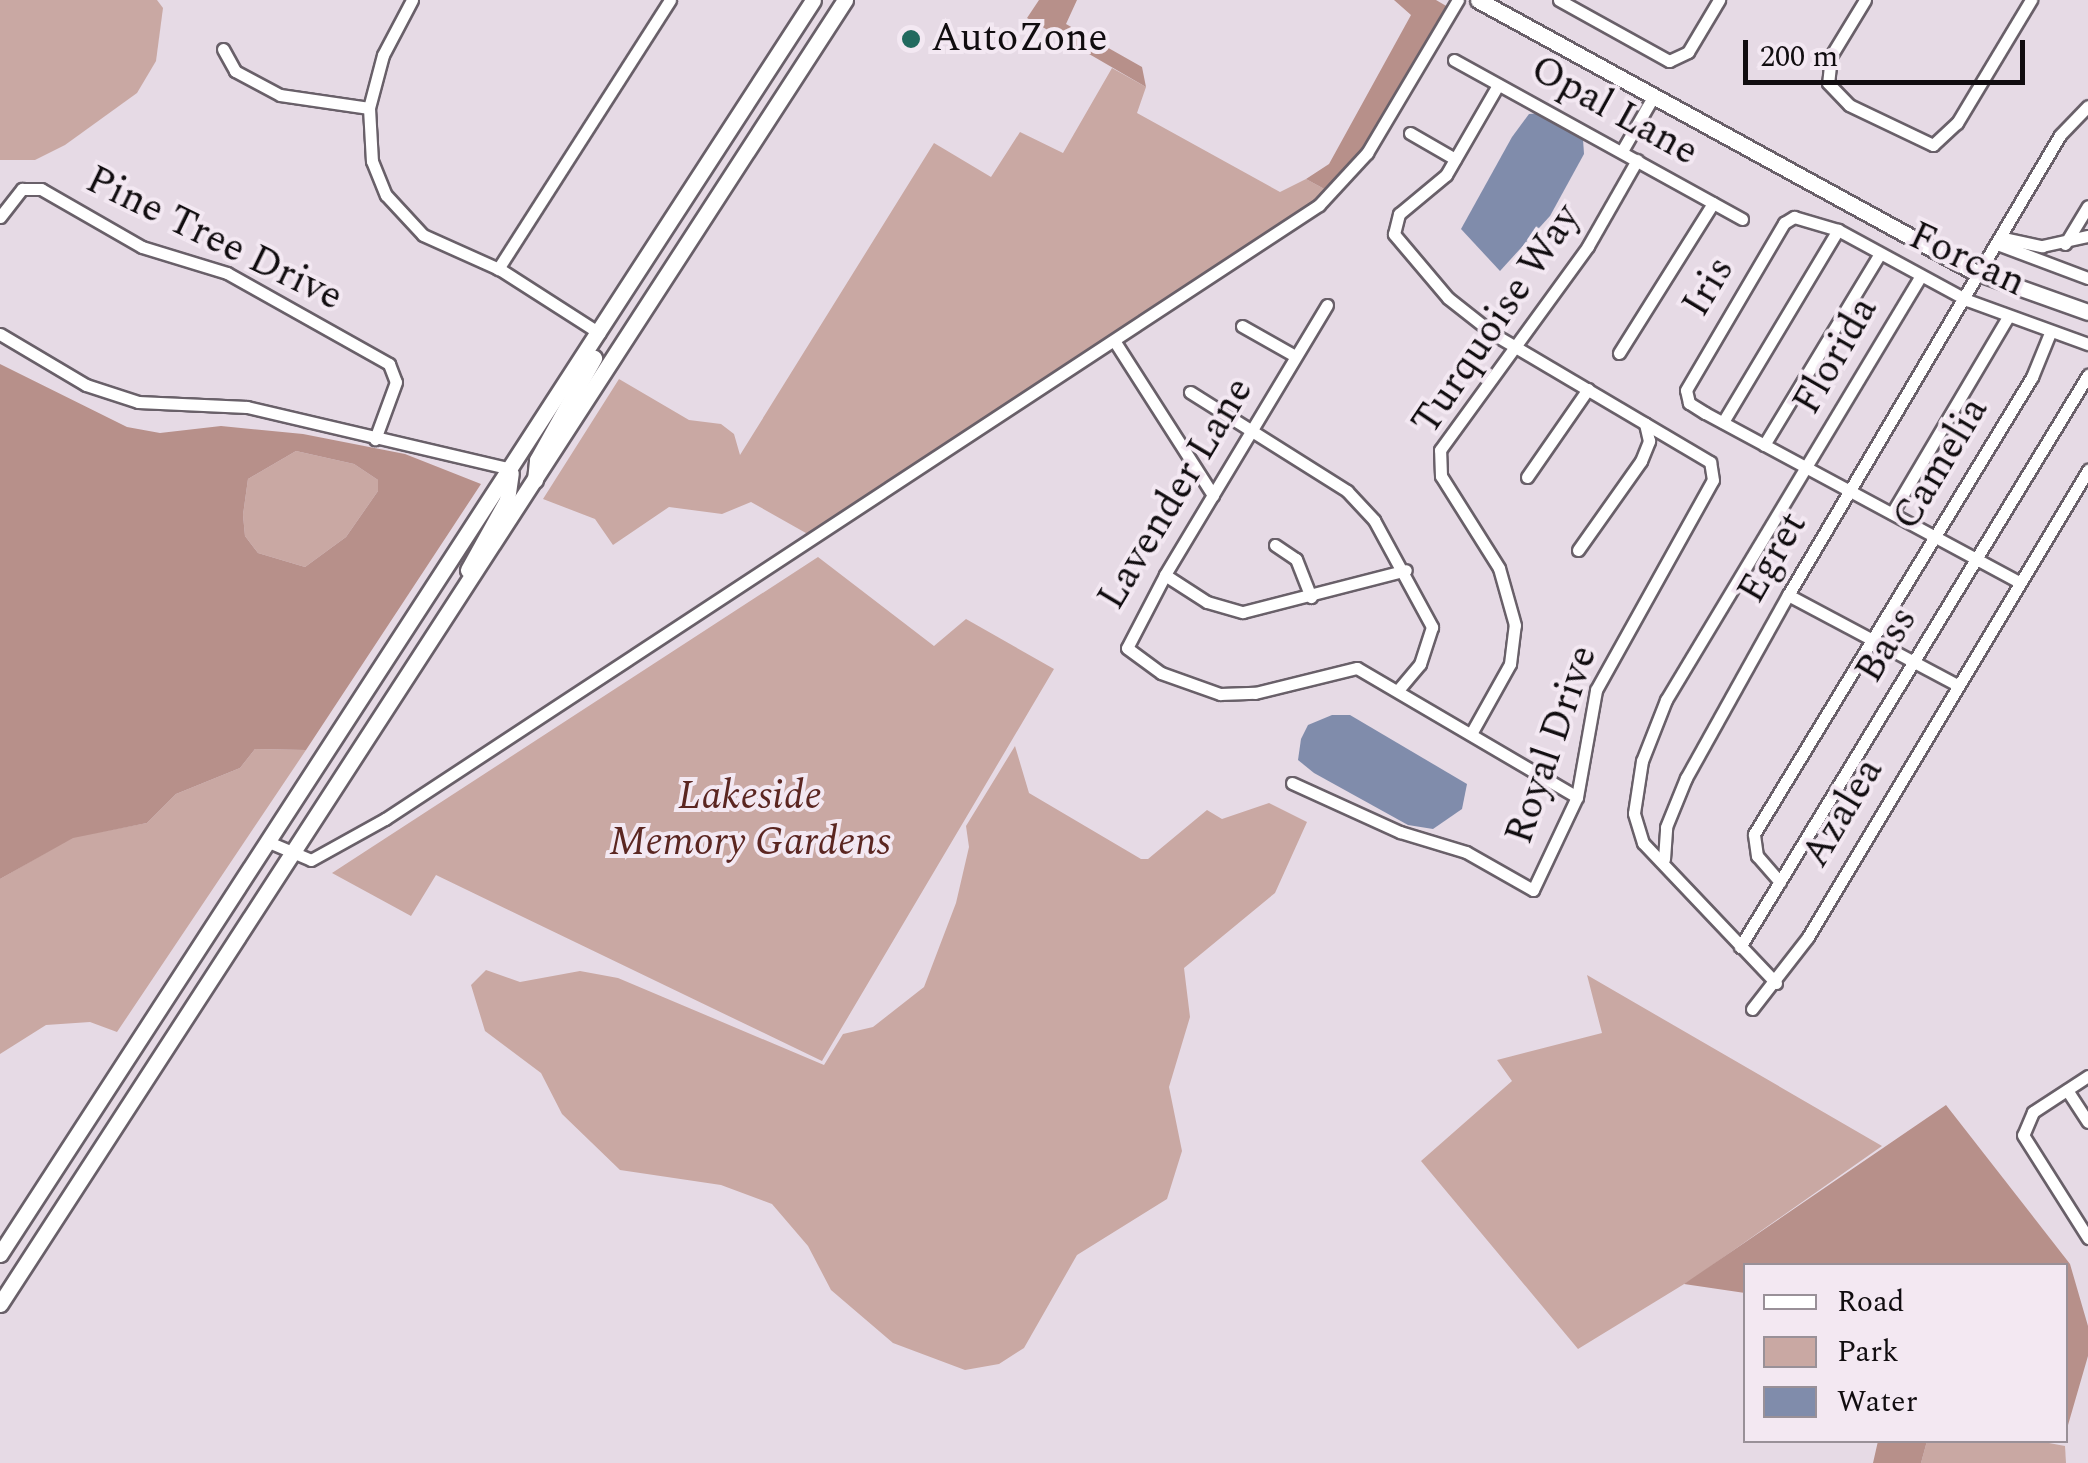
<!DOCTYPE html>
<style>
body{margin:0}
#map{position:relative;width:2088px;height:1463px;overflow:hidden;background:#e6dae5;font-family:Spectral,serif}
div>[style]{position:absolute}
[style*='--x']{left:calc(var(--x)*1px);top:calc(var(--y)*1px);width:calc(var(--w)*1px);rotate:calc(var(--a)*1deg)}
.green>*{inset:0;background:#c9a8a3}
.forest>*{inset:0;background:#b7908a}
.water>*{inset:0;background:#808cab}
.roads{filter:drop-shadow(2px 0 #696069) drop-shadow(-2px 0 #696069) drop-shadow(0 2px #696069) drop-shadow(0 -2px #696069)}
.minor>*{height:11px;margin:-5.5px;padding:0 5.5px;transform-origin:5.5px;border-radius:5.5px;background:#fff}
.major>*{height:15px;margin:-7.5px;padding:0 7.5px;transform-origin:7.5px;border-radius:7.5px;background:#fff}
.dots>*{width:28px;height:28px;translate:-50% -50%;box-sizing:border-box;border:5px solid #f3e8f2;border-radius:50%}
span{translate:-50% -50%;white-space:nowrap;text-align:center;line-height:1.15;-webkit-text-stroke:8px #f3e8f2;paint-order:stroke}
.poi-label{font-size:40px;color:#110d10}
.left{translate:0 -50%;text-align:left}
.street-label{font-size:40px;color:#110d10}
.park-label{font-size:40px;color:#5b2621;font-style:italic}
.legend{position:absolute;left:1743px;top:1263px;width:325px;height:180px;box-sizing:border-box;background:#f3e8f2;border:2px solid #999098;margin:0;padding:12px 18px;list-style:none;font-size:30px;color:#110d10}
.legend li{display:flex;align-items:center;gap:20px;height:50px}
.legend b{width:50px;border:2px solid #999098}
.scale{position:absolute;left:1743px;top:40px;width:282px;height:45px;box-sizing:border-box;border:5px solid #110d10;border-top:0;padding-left:12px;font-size:30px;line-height:35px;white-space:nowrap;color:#110d10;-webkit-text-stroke:8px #f3e8f2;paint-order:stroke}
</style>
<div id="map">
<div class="green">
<i style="clip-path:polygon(0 0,157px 0,163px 8px,156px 61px,137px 93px,65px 145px,35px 160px,0 160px)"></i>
<i style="clip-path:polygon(1112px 68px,1146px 87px,1137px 113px,1280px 192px,1306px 179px,1328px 191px,813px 537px,751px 502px,722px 514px,669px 507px,613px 545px,595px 519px,543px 499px,619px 379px,689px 420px,721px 424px,734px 434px,740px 455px,934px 143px,991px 177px,1020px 132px,1063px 153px)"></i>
<i style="clip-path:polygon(296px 451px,354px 464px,378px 480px,378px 491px,346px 537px,305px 567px,258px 553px,245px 536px,243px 515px,248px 479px)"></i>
<i style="clip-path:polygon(818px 557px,934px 646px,966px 619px,1054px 669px,822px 1061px,436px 875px,411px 916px,332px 873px)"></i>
<i style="clip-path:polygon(1015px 746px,1029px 793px,1141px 859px,1148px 859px,1207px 810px,1222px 819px,1269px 803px,1307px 822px,1275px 893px,1184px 968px,1190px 1017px,1169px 1087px,1182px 1151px,1167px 1199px,1077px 1255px,1024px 1348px,999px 1364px,965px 1370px,893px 1343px,831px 1290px,808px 1246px,772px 1204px,721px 1185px,620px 1170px,562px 1114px,541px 1073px,485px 1031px,471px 985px,486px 970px,520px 982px,580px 971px,618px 978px,824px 1065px,843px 1034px,873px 1027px,924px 987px,956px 903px,969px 847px,966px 826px)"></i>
<i style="clip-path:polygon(255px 749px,306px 750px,117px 1032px,90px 1022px,46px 1025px,0 1054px,0 879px,73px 837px,147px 823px,176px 794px,240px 768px)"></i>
<i style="clip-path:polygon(1587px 975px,1882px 1146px,1694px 1278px,1578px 1349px,1421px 1161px,1512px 1081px,1497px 1060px,1602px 1033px)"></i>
<i style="clip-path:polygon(2033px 1440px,2065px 1446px,2066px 1463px,1921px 1463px,1927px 1441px)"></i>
</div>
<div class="forest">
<i style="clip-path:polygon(1039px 0,1077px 0,1066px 24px,1142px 67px,1146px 87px,1027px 18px)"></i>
<i style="clip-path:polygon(1394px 0,1436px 0,1448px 7px,1363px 150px,1328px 191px,1306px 179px,1329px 164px,1411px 15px)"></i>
<i style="clip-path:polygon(evenodd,0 364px,127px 427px,160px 433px,221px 426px,303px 434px,405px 454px,481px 484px,306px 750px,255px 749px,240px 768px,176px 794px,147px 823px,73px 838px,0 879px,0 364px,296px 451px,354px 464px,378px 480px,378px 491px,346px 537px,305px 567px,258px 553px,245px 536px,243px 515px,248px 479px,296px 451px)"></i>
<i style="clip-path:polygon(1946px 1105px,2070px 1264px,2088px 1326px,2088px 1356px,2066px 1432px,2066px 1266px,1746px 1266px,1745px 1293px,1684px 1284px)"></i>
<i style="clip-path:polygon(1878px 1441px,1878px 1440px,1927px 1441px,1921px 1463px,1873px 1463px)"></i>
</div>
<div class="water">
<i style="clip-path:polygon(1543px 113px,1583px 139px,1584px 154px,1550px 216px,1500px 271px,1461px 229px,1512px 137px,1529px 114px)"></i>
<i style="clip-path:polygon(1332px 715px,1350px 715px,1467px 784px,1462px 809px,1433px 829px,1408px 825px,1314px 773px,1298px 760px,1301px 739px,1308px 725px)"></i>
</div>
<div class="roads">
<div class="minor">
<i style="--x:412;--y:0;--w:62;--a:117.8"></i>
<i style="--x:383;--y:55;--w:55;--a:104.8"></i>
<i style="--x:369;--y:108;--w:53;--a:86.8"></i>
<i style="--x:372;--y:161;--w:37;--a:68"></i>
<i style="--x:386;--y:195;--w:54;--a:47.2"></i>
<i style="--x:423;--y:235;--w:85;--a:24.2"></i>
<i style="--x:501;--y:270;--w:117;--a:32.7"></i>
<i style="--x:1559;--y:0;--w:126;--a:29"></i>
<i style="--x:1669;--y:61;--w:21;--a:-25"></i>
<i style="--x:1688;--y:52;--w:61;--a:-59.2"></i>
<i style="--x:1865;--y:0;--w:66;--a:121.3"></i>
<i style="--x:1831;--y:56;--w:27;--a:96"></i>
<i style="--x:1828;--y:83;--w:30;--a:46"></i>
<i style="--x:1849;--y:105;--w:93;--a:25.5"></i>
<i style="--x:1933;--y:145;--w:33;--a:-43"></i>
<i style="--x:1957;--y:123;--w:144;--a:-59"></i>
<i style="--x:223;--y:49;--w:25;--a:61"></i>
<i style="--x:235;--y:71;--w:51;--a:28.1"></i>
<i style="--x:280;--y:95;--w:90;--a:8.3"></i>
<i style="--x:1454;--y:60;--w:329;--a:28.9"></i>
<i style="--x:1410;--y:133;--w:52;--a:30"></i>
<i style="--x:1622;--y:151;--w:62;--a:-60.1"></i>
<i style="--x:0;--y:217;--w:36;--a:-52"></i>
<i style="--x:22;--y:189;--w:19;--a:0"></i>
<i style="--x:41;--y:189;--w:116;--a:29.9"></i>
<i style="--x:142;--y:247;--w:89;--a:17"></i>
<i style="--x:227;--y:273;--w:186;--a:29.3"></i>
<i style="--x:389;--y:364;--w:19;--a:69"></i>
<i style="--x:396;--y:382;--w:61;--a:110.2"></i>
<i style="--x:2003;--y:238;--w:40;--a:12"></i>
<i style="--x:2042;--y:246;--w:47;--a:-12.3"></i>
<i style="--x:2065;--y:244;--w:44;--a:-58.8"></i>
<i style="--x:2000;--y:245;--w:94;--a:20.6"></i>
<i style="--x:498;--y:269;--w:319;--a:-57.4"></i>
<i style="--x:1327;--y:305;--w:315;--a:121"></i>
<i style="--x:1165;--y:575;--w:82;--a:117.5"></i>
<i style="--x:1127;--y:648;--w:42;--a:36.3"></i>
<i style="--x:1161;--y:673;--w:63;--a:19.6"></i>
<i style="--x:1220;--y:694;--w:35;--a:-2"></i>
<i style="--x:1255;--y:693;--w:105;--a:-13.8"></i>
<i style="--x:1357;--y:668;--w:255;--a:30.4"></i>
<i style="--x:1242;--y:326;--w:61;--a:29.5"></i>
<i style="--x:0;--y:334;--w:100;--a:30.7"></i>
<i style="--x:86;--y:385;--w:55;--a:18.1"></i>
<i style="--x:138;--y:402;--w:109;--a:2.6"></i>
<i style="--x:247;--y:407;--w:271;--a:13.2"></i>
<i style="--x:1115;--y:342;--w:182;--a:57.4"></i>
<i style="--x:1619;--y:353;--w:177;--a:-57.9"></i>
<i style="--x:1190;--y:392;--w:186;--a:32.2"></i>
<i style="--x:1347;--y:491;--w:40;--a:47"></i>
<i style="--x:1374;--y:520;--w:122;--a:61.5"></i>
<i style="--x:1432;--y:627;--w:39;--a:108"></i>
<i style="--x:1420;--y:664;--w:35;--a:130"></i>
<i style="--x:1723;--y:422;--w:224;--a:-59.1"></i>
<i style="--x:1764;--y:445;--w:222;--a:-58.8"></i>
<i style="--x:1527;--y:477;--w:107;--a:-55.3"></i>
<i style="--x:1892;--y:513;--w:228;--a:-59.4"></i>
<i style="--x:1275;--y:545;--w:25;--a:34"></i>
<i style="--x:1296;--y:559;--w:41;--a:68.5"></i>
<i style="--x:1578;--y:550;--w:109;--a:-54.7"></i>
<i style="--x:1641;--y:461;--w:22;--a:-68"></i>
<i style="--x:1649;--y:441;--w:18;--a:-103"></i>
<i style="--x:1165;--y:575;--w:50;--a:32.7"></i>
<i style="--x:1207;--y:602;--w:37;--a:16"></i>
<i style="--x:1243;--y:612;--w:168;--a:-14.4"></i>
<i style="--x:2019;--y:582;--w:357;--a:-151.7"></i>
<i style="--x:1705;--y:413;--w:19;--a:-148"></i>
<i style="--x:1689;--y:403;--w:13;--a:-103"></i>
<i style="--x:1686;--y:390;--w:194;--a:-59.6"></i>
<i style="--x:1784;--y:223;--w:12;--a:-31"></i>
<i style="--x:1794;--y:217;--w:46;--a:16.5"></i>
<i style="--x:1838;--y:230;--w:147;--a:28.5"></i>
<i style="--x:1967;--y:300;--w:129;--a:20"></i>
<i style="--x:1788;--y:595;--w:191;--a:28"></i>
<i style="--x:1472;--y:732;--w:78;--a:-60.8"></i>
<i style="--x:1510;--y:664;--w:39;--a:-83"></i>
<i style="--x:1515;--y:625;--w:59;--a:-105.7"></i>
<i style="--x:1499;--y:568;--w:109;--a:-122.2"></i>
<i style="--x:1441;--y:476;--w:26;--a:-92"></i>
<i style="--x:1440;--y:450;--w:252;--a:-54"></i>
<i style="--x:1588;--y:246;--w:99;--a:-60.3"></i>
<i style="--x:1292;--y:783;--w:119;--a:24.4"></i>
<i style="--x:1400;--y:832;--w:69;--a:16.9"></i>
<i style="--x:1466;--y:852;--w:77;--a:29.6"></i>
<i style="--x:1533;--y:890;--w:103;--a:-64.7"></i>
<i style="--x:1577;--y:797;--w:109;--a:-79.9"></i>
<i style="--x:1596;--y:690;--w:240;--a:-60.9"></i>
<i style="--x:1713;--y:480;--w:18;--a:-99"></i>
<i style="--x:1710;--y:462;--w:250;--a:-149.4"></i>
<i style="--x:1495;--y:335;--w:60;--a:-141.8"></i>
<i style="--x:1448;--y:298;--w:84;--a:-130.2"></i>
<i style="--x:1394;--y:234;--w:21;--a:-76"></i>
<i style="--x:1399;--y:214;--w:61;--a:-39.7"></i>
<i style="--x:1446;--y:175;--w:104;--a:-60"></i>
<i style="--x:271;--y:843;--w:43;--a:23"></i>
<i style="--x:311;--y:860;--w:85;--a:-29"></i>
<i style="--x:385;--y:819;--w:1118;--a:-33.32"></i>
<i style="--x:1319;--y:205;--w:71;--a:-47.3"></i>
<i style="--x:1367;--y:153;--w:178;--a:-59.3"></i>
<i style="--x:1664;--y:859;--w:32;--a:-86"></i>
<i style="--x:1666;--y:827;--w:53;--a:-67.8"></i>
<i style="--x:1686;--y:778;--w:210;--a:-60.9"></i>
<i style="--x:1788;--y:595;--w:534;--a:-59.4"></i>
<i style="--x:2060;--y:135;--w:40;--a:-46"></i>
<i style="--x:1780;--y:882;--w:35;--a:-131"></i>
<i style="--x:1757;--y:856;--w:22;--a:-98"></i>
<i style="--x:1754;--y:834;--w:535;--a:-58.69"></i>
<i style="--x:2032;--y:377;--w:48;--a:-67.8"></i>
<i style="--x:1740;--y:947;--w:670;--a:-58.68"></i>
<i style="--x:1776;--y:983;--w:193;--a:-133.5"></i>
<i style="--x:1643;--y:843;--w:31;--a:-107"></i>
<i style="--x:1634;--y:813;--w:53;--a:-81.3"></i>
<i style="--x:1642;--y:761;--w:66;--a:-68.5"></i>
<i style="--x:1666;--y:700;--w:493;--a:-59"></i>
<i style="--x:1752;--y:1009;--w:91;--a:-52.1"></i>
<i style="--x:1808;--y:937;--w:545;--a:-59.05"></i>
<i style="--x:2088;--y:1076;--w:66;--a:146.8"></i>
<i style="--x:2033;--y:1112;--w:25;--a:113"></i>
<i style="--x:2023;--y:1135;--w:122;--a:57.7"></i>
<i style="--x:2067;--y:1090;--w:38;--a:57"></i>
</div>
<div class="major">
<i style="--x:1478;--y:0;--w:564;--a:28.7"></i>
<i style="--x:1973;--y:271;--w:122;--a:19.6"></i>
<i style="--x:535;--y:480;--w:20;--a:-84"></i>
<i style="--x:537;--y:460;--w:117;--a:-60.8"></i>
<i style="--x:468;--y:570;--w:80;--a:-60.9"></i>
<i style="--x:507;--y:500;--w:27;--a:-82"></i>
<i style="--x:0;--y:1254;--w:1494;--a:-57.04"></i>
<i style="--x:0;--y:1304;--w:1554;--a:-57.06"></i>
</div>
</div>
<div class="dots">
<i style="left:911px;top:39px;background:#226a5f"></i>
</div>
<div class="poi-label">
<span class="left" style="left:931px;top:39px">AutoZone</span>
</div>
<div class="street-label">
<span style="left:1614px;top:111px;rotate:29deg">Opal Lane</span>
<span style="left:214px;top:239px;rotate:26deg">Pine Tree Drive</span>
<span style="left:1967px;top:260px;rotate:25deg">Forcan</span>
<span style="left:1709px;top:287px;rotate:-59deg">Iris</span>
<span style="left:1497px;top:320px;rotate:-56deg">Turquoise Way</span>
<span style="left:1836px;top:356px;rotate:-60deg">Florida</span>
<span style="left:1941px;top:464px;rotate:-59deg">Camelia</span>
<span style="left:1176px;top:494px;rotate:-59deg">Lavender Lane</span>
<span style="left:1773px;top:558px;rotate:-60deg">Egret</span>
<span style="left:1887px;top:645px;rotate:-59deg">Bass</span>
<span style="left:1552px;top:745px;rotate:-71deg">Royal Drive</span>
<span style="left:1843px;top:813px;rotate:-59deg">Azalea</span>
</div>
<div class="park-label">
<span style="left:750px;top:820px">Lakeside<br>Memory Gardens</span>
</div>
<ul class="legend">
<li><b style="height:12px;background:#fff"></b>Road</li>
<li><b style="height:28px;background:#c9a8a3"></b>Park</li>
<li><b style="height:28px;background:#808cab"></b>Water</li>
</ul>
<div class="scale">200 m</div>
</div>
